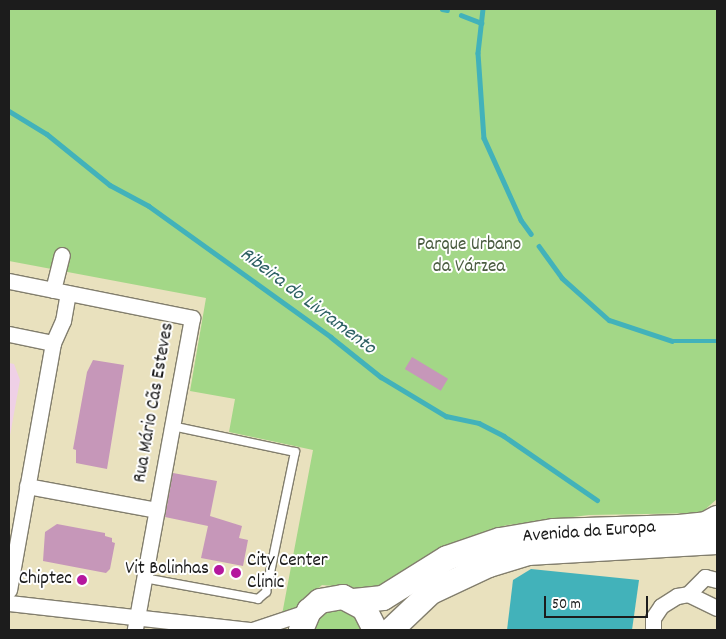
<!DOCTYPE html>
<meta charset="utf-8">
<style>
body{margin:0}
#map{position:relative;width:726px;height:639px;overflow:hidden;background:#e9e1be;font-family:Dekko,sans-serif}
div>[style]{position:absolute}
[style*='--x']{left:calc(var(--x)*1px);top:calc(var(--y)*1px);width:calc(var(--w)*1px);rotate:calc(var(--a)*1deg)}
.built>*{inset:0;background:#efd0e6}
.green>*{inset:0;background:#a3d787}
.water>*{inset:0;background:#42b2ba}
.stream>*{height:4.5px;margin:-2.25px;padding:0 2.25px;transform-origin:2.25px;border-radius:2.25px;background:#42b2ba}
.building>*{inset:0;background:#c697b9;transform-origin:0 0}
.roads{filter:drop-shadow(1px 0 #827e6d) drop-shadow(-1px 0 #827e6d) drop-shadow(0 1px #827e6d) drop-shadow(0 -1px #827e6d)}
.service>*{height:8px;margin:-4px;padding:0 4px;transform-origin:4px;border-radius:4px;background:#fff}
.minor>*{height:15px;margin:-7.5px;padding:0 7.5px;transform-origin:7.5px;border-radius:7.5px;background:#fff}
.primary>*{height:24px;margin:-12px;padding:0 12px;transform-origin:12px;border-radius:12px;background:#fff}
.dots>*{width:14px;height:14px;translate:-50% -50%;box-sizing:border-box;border:2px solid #fff;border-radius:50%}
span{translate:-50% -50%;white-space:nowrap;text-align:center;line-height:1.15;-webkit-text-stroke:4px #fff;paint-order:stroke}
.park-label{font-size:19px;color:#4b5d41}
.street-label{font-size:19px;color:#1c1c1c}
.poi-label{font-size:19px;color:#1c1c1c}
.left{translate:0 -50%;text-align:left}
.right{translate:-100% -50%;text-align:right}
.water-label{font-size:20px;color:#2d6063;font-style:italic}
.frame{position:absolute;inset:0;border:10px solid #1c1c1c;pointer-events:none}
.scale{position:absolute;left:544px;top:596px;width:104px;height:22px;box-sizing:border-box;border:2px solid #1c1c1c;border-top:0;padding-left:6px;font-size:15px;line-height:18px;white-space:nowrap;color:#1c1c1c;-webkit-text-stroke:4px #fff;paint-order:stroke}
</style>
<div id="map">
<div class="built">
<i style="clip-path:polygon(9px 363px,14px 364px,20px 380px,9px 441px)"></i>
</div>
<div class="green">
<i style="clip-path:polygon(9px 9px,717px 9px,717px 499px,701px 513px,589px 515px,507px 525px,478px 534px,390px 581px,368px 589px,322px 585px,281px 620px,313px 450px,229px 432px,235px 399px,190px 391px,206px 298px,9px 261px)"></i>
<i style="clip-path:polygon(340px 606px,355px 613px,364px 630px,312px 630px,322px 611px)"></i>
</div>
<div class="water">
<i style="clip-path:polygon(531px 569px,639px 580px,632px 630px,507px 630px,513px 580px)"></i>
</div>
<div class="stream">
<i style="--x:442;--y:9;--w:5;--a:11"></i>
<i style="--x:483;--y:9;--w:44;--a:96.5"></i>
<i style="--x:478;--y:53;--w:85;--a:86"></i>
<i style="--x:484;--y:138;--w:90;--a:65.7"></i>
<i style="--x:521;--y:220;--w:17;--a:54"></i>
<i style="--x:461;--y:15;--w:22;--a:21"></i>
<i style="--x:9;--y:111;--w:44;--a:31.2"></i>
<i style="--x:47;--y:134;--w:81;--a:39"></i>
<i style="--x:110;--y:185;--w:44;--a:28.3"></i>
<i style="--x:149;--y:206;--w:224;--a:35.7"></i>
<i style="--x:331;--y:337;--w:64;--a:38.7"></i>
<i style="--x:381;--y:377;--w:76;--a:31"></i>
<i style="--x:446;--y:416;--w:34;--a:12"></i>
<i style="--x:479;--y:423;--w:28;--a:27"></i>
<i style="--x:504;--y:436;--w:113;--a:34.5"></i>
<i style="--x:539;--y:246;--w:39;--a:54"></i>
<i style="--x:562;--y:278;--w:63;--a:41.8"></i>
<i style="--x:609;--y:320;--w:66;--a:18.4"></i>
<i style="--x:672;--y:341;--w:45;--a:0"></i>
</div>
<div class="building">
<i style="left:412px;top:357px;width:42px;height:14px;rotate:31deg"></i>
<i style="clip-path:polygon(93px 360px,124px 365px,107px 469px,76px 463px,76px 450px,73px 449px,87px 372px)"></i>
<i style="clip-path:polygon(173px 473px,217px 481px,210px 516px,242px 526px,239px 538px,248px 540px,243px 566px,201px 558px,208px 526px,165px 517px)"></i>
<i style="clip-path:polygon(57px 524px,105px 533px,105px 536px,112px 538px,112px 542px,115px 543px,110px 569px,106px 573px,43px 561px,45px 532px)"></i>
</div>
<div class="roads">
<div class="service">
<i style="--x:144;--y:578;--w:116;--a:10.4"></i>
<i style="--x:258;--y:599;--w:11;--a:-41"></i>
<i style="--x:266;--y:592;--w:143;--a:-78.3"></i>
<i style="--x:295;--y:452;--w:126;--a:-168.1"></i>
</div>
<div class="minor">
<i style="--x:9;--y:281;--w:187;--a:11.4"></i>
<i style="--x:192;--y:318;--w:317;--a:100.4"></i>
<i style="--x:53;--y:290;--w:36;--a:-76"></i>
<i style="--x:9;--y:334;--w:45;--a:11.6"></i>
<i style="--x:27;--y:486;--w:132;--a:10.5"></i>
<i style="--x:9;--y:590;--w:251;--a:-79.9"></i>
<i style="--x:53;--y:343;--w:24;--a:-66"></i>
<i style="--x:63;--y:321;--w:28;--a:-80"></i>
<i style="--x:688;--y:594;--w:24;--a:-45"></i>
<i style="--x:705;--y:577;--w:12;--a:14"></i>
<i style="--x:9;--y:603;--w:244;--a:6.4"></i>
<i style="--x:252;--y:630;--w:60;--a:-18.4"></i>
<i style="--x:653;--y:630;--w:12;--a:-90"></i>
<i style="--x:653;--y:618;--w:14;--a:-56"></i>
<i style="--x:661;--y:606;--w:19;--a:-32"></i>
<i style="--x:677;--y:596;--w:11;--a:-10"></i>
<i style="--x:688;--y:594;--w:32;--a:26"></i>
</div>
<div class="primary">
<i style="--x:354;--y:601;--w:29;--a:-6"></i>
<i style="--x:383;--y:598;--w:75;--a:-32"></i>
<i style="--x:447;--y:558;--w:56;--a:-18.8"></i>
<i style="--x:500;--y:540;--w:55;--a:-9.5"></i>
<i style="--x:554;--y:531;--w:125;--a:-1.8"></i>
<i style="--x:679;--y:527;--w:27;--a:-6"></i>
<i style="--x:706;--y:524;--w:13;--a:-29"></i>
<i style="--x:301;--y:630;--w:21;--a:-67"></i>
<i style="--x:309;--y:611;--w:15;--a:-42"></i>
<i style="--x:320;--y:601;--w:23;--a:-10"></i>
<i style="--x:343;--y:597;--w:24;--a:28"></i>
<i style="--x:364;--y:608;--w:25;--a:63"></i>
<i style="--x:391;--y:630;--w:55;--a:-43.5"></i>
<i style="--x:431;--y:592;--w:64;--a:-25"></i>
<i style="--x:489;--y:565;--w:41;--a:-17.1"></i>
<i style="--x:528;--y:553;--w:189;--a:-3.3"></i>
</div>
</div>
<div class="dots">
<i style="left:219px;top:570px;background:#b5179e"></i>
<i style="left:236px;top:573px;background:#b5179e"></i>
<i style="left:82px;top:580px;background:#b5179e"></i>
</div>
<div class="park-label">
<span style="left:469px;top:257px">Parque Urbano<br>da Várzea</span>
</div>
<div class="street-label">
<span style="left:155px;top:403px;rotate:-80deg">Rua Mário Cãs Esteves</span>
<span style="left:589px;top:533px;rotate:-4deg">Avenida da Europa</span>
</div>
<div class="poi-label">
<span class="left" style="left:247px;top:573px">City Center<br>Clinic</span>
<span class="right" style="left:209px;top:570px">Vit Bolinhas</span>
<span class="right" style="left:72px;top:580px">Chiptec</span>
</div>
<div class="water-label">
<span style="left:307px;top:302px;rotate:37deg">Ribeira do Livramento</span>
</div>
<div class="frame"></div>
<div class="scale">50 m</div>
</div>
